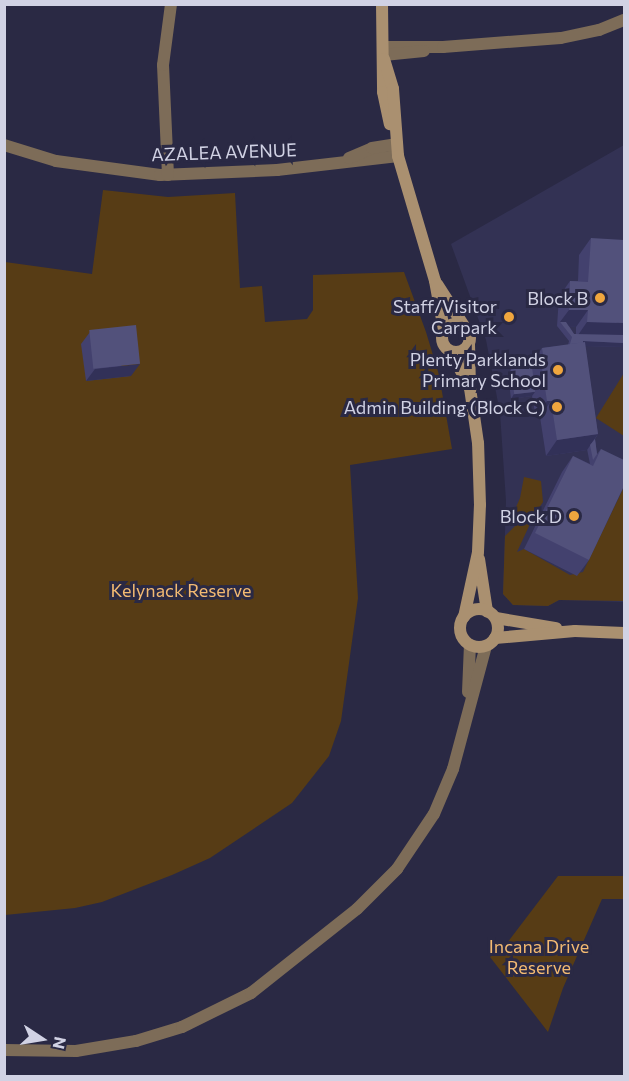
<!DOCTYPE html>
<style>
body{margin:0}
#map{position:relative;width:629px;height:1081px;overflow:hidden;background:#2a2944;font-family:Commissioner,sans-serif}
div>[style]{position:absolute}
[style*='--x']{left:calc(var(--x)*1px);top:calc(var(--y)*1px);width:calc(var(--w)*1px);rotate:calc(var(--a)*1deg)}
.built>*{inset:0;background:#333254}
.green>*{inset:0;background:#573c15}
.street>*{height:12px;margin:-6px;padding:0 6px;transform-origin:6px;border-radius:6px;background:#7d6c58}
.secondary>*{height:12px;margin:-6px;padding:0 6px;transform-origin:6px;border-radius:6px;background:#aa9070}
.secondary>.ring{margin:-6px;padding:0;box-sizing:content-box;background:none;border:12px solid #aa9070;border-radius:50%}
.wall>*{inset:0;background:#43416e}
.shaded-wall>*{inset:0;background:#323158}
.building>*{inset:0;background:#52517b;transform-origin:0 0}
.dots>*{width:16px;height:16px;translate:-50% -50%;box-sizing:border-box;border:3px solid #2a2944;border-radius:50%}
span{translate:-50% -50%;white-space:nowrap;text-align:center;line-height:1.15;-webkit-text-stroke:6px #2a2944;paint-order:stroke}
.street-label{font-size:18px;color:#d1d2e4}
.poi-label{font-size:18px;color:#d1d2e4}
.right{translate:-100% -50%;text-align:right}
.park-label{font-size:18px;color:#f3ba72}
.frame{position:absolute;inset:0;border:6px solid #d1d2e4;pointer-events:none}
.north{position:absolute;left:12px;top:1009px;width:60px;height:60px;-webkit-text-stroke:4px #2a2944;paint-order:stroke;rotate:102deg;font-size:16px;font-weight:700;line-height:24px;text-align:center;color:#d1d2e4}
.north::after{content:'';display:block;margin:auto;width:21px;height:27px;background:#d1d2e4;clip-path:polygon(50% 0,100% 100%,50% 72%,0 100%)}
</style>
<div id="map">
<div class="built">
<i style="clip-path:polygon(624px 145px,624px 602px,559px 600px,548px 606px,513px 605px,503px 594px,506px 501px,500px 413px,486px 340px,451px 244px)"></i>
</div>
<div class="green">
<i style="clip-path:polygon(103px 190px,168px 197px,235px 193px,240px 288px,262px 286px,265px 322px,307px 319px,313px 310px,313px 275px,404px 272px,426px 332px,439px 375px,452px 449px,350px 465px,358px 598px,341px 721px,329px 756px,292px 803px,210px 858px,172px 875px,102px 902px,75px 908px,5px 915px,5px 262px,92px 274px)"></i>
<i style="clip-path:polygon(624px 373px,624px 436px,596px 418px)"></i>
<i style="clip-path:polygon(524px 477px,541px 481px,543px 502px,531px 520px,525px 518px,530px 524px,517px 552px,524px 549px,570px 575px,583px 572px,624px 487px,624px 601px,559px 600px,548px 606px,513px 605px,503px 594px,505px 536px,523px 518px,513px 514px,520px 498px)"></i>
<i style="clip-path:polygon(558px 876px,624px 876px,624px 899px,602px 899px,563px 988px,548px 1032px,490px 957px,507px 943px)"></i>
</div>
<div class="street">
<i style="--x:383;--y:47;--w:60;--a:0"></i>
<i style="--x:443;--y:47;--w:118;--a:-4.4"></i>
<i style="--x:561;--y:38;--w:39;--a:-12"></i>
<i style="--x:599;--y:30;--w:27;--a:-22"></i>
<i style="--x:384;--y:55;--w:40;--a:-5.7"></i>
<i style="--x:4;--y:145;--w:54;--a:17.1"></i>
<i style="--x:56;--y:161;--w:105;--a:7.7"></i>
<i style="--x:160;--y:175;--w:117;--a:-2.4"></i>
<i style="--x:277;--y:170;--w:122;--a:-6.6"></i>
<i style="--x:349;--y:158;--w:25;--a:-23"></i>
<i style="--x:372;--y:148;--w:24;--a:-9"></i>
<i style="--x:168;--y:175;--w:110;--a:-92.6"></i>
<i style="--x:163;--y:65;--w:62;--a:-82.5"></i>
<i style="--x:468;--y:692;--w:47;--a:-87.6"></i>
<i style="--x:4;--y:1050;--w:72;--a:0.8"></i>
<i style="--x:76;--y:1051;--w:61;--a:-9.5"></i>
<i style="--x:136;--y:1041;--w:48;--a:-16.9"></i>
<i style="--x:182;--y:1027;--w:77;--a:-26.2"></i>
<i style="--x:251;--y:993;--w:135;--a:-38.4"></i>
<i style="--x:357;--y:909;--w:57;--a:-45"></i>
<i style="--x:397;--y:869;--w:66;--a:-56.1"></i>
<i style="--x:434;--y:814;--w:49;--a:-67.1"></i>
<i style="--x:453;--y:769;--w:127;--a:-75"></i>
</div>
<div class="secondary">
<i style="--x:382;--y:4;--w:88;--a:89.3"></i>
<i style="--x:383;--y:92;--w:33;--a:78"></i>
<i style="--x:384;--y:59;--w:31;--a:73"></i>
<i style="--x:393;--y:89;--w:67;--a:85.7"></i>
<i style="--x:398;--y:156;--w:130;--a:73.5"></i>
<i style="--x:435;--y:281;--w:50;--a:79.6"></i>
<i style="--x:437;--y:284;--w:50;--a:57.3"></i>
<i class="ring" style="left:442px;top:324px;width:16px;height:16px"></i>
<i style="--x:450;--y:351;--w:38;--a:61"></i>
<i style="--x:479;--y:559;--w:53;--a:81.3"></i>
<i class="ring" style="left:460px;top:609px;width:26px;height:26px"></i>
<i style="--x:464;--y:617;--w:66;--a:-77.8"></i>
<i style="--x:478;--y:552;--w:47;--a:-87.6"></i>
<i style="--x:480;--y:505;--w:62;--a:-91.8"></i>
<i style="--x:478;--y:443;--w:56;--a:-98.3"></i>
<i style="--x:470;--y:388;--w:45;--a:-91.3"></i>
<i style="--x:496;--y:618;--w:61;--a:9.5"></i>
<i style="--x:495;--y:638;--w:80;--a:-5"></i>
<i style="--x:575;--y:631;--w:49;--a:2.3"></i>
</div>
<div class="wall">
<i style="clip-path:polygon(evenodd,591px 238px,624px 347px,585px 346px,598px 434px,595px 439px,597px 454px,601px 449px,589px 560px,577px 576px,524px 549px,562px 472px,573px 456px,590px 464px,587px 449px,587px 450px,546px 456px,540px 417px,536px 418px,532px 396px,511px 399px,508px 374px,511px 369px,531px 367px,531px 364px,542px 348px,568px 345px,569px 341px,557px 326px,559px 297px,570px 281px,578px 281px,579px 255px,591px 238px,569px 326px,576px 327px,576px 334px,574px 334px,569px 326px)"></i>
<i style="clip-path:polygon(90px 332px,131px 376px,86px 381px,81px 344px)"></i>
</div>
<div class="shaded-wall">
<i style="clip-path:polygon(569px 310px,588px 310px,576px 327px,564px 326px,560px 322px,557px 326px)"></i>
<i style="clip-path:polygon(587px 322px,624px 323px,624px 340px,576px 338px)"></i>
<i style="clip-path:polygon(583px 341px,624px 343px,624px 347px,580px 346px)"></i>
<i style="clip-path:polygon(140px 364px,131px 376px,86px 381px,95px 369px)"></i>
<i style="clip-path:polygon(535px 392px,532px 396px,511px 399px,514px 394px)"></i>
<i style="clip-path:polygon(547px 401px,551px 401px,540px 417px,536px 418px)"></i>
<i style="clip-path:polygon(598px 434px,587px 450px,546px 456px,557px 440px)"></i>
</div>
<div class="building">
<i style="clip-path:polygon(591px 238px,624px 240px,624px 323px,587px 322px,588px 310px,569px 310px,570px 281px,588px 282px)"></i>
<i style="clip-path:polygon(560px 322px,566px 322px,574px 334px,624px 335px,624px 343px,583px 341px,583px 343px,570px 344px,572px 337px)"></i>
<i style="left:136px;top:325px;width:39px;height:47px;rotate:84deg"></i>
<i style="clip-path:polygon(585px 342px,598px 434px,557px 440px,551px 401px,547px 401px,541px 362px,544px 361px,542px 348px)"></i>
<i style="left:532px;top:367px;width:25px;height:21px;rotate:83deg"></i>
<i style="clip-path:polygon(595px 439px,597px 454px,593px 460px,590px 445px)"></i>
<i style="clip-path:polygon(601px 449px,624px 460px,624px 486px,589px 560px,535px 533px,573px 456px,593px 466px)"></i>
</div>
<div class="dots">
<i style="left:600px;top:298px;background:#f0a63e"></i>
<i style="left:509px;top:317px;background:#f0a63e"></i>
<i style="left:558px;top:370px;background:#f0a63e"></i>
<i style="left:557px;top:407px;background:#f0a63e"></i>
<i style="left:574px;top:516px;background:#f0a63e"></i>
</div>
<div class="street-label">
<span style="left:224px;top:152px;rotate:-2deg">AZALEA AVENUE</span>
</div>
<div class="poi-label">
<span class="right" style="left:588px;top:298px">Block B</span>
<span class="right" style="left:497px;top:317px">Staff/Visitor<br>Carpark</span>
<span class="right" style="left:546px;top:370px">Plenty Parklands<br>Primary School</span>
<span class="right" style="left:545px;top:407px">Admin Building (Block C)</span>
<span class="right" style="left:562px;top:516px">Block D</span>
</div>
<div class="park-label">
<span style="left:181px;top:590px">Kelynack Reserve</span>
<span style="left:539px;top:957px">Incana Drive<br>Reserve</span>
</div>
<div class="frame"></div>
<div class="north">N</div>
</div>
